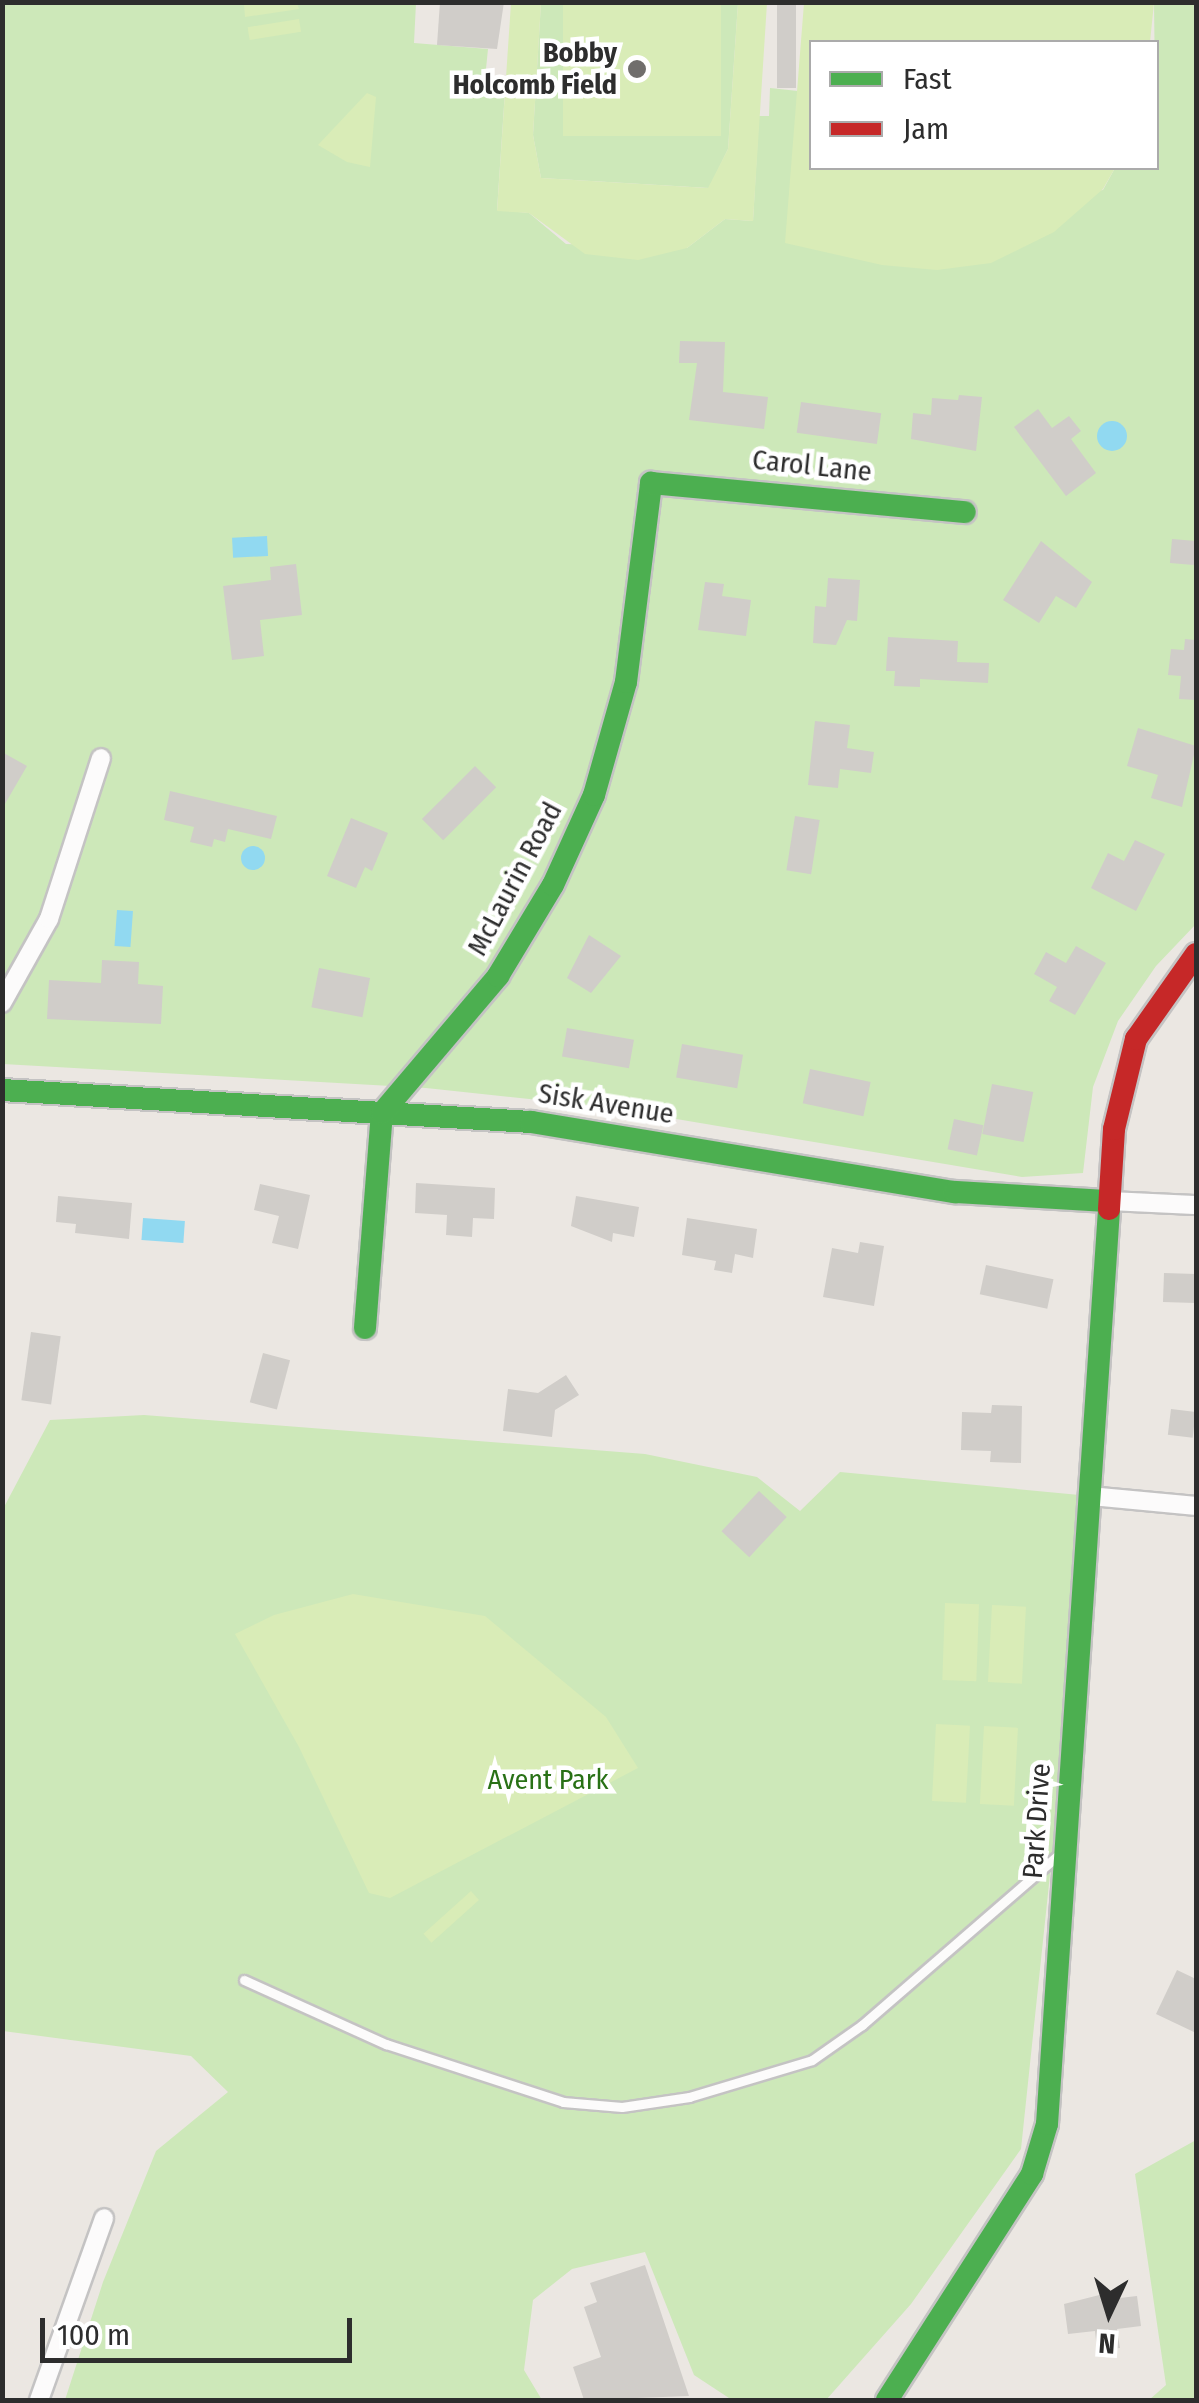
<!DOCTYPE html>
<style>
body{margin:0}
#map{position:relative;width:1199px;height:2403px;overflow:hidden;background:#ebe7e2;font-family:"Fira Sans Condensed",sans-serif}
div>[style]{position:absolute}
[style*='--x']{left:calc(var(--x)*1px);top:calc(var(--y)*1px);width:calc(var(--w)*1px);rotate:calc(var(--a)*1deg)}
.green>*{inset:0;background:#cde8b9}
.pitch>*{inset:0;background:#d9ecb7;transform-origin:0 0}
.water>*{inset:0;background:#91d9f1;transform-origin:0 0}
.round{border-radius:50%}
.building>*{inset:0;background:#d0cdc9;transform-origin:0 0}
.roads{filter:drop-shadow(2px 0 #c4c3c3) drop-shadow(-2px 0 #c4c3c3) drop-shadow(0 2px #c4c3c3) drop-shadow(0 -2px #c4c3c3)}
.lane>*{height:9px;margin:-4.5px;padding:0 4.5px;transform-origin:4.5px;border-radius:4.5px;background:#fcfbfb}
.street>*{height:18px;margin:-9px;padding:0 9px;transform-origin:9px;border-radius:9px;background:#fcfbfb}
.fast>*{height:22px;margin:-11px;padding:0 11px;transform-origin:11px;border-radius:11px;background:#4caf50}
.jam>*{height:22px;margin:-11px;padding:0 11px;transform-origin:11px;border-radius:11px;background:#c62828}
.dots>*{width:28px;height:28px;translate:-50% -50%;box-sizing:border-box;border:5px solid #fff;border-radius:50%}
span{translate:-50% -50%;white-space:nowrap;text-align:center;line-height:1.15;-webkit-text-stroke:9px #fff;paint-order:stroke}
.poi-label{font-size:28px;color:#2d2d2d;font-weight:700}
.right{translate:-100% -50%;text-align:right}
.street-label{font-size:28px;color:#2d2d2d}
.park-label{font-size:28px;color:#297116}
.frame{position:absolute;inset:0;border:5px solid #2d2d2d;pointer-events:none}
.legend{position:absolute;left:809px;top:40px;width:350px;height:130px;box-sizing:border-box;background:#fff;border:2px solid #ababab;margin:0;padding:12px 18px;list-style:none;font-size:30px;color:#2d2d2d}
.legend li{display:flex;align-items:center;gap:20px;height:50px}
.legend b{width:50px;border:2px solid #ababab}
.north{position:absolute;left:1059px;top:2263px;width:100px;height:100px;-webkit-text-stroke:8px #fff;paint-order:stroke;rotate:184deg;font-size:28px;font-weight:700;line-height:40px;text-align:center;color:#2d2d2d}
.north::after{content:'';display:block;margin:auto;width:35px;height:45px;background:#2d2d2d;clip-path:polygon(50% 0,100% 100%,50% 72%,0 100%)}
.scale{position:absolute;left:40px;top:2318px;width:312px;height:45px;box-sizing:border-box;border:5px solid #2d2d2d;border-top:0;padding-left:12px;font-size:30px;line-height:35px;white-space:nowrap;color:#2d2d2d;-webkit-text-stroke:8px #fff;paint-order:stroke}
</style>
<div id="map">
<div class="green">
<i style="clip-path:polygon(2px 3px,416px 3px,414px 43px,488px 49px,484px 89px,505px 91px,497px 210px,529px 213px,566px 244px,687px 248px,725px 219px,753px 221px,759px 116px,769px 116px,770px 88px,798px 91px,786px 243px,1103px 190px,1115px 168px,1156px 168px,1154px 3px,1196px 3px,1196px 924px,1156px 966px,1118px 1021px,1093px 1087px,1083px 1173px,1022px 1177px,605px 1107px,426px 1088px,3px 1064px)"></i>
<i style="clip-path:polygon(541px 3px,738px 3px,728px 149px,709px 188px,541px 178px,533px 135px)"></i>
<i style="clip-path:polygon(144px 1415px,645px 1454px,757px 1477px,800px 1511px,840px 1472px,1090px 1496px,1021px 2149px,911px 2304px,826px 2400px,732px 2400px,694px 2375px,645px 2252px,572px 2269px,533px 2300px,524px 2370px,542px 2400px,65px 2400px,103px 2282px,156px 2151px,228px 2092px,191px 2056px,3px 2031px,3px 1509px,50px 1420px)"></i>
<i style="clip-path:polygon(1196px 2140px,1196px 2400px,1149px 2400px,1166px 2385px,1135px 2174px)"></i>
</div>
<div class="pitch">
<i style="left:563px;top:2px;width:158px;height:134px"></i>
<i style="clip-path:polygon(297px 3px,299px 9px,245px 17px,244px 4px)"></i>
<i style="clip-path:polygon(511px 3px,541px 3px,533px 135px,541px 178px,708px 188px,728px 149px,738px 3px,767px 3px,753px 221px,725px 219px,687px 248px,638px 260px,585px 254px,529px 213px,497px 211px)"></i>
<i style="clip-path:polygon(804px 3px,1154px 3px,1150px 42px,812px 42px,812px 168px,1115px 168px,1103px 189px,1054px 232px,991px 263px,937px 270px,882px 265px,785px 243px)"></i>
<i style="left:299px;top:19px;width:13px;height:52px;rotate:81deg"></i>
<i style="clip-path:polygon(367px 93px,376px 97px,370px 167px,347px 162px,318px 145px)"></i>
<i style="clip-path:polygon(353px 1594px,485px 1616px,606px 1717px,638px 1768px,390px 1898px,369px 1893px,299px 1747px,235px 1634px,274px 1615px)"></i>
<i style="left:945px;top:1603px;width:34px;height:77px;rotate:2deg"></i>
<i style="left:992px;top:1605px;width:34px;height:77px;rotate:3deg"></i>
<i style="left:936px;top:1724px;width:34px;height:77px;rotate:3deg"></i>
<i style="left:984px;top:1726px;width:34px;height:78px;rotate:3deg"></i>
<i style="left:471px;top:1891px;width:12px;height:64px;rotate:48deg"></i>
</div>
<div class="water">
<i class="round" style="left:1097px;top:421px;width:30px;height:30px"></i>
<i style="left:267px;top:536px;width:20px;height:35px;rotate:87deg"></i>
<i class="round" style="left:241px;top:846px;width:24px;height:24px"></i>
<i style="left:117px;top:910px;width:16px;height:36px;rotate:4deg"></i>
<i style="left:143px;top:1218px;width:42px;height:22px;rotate:4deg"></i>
</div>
<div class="building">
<i style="clip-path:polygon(440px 2px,504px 2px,497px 49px,437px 45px)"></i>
<i style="left:777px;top:2px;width:19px;height:86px"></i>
<i style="clip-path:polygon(680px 341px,725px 342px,723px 392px,768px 397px,764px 429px,689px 420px,697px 363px,679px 363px)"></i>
<i style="clip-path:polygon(959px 395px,982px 397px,976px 451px,911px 439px,913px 413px,931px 415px,932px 398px,958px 400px)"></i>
<i style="left:801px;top:402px;width:81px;height:31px;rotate:8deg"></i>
<i style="clip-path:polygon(1038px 409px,1052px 428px,1069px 416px,1081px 431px,1071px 439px,1096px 473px,1066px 496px,1014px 427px)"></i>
<i style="left:1172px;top:539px;width:24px;height:24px;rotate:5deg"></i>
<i style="clip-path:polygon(1041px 541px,1092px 582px,1076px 608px,1056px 596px,1039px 623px,1003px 600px)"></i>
<i style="clip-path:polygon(296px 564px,302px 615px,260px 620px,264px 656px,232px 660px,223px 586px,271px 580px,270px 567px)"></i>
<i style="clip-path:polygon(828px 578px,860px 580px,857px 621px,847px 620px,836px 645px,813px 643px,815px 606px,826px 607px)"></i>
<i style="clip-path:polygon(705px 582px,724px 584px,722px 596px,751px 600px,746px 636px,698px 630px)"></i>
<i style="clip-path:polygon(888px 637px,958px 641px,957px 662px,989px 663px,988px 683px,920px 679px,920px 687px,894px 686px,895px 671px,886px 671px)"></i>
<i style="clip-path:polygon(1185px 639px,1196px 640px,1196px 700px,1179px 699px,1181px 676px,1168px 675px,1171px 649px,1184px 650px)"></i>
<i style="clip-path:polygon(815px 721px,850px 725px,847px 748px,874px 752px,871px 773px,840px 769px,838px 788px,808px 785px)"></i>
<i style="clip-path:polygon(1138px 728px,1196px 746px,1182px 807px,1151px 798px,1158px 775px,1127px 766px)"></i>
<i style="clip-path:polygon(2px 752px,27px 766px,2px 809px)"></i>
<i style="left:475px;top:766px;width:30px;height:75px;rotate:45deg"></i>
<i style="clip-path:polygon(170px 791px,277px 816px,271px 839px,228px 829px,225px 842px,214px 839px,212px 847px,190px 842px,194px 827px,164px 820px)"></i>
<i style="left:795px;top:816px;width:25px;height:55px;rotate:9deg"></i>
<i style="clip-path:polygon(351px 818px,388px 833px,372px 871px,365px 867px,356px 888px,327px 876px)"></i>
<i style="clip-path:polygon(1135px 840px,1165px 854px,1136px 911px,1091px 888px,1108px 853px,1124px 861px)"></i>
<i style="clip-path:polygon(589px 935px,621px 956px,591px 993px,567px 978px)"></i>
<i style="clip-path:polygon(1076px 946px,1106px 963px,1075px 1015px,1049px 1001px,1057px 987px,1034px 974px,1046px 952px,1066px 963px)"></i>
<i style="clip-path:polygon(102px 960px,139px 962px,138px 984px,163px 986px,161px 1024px,47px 1019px,49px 980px,101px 983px)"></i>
<i style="left:319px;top:968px;width:52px;height:40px;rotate:11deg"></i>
<i style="left:567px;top:1028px;width:68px;height:29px;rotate:10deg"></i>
<i style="left:682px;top:1044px;width:62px;height:34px;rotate:10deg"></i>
<i style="left:810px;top:1069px;width:62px;height:35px;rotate:12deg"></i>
<i style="left:992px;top:1084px;width:42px;height:51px;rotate:11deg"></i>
<i style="left:954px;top:1119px;width:30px;height:31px;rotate:12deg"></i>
<i style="clip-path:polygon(416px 1183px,495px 1188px,494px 1219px,473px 1218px,472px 1237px,446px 1235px,447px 1215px,415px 1213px)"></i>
<i style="clip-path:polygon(260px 1184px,310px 1195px,298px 1249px,272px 1243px,279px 1216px,254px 1210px)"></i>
<i style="clip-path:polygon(58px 1196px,132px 1203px,129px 1239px,75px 1233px,76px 1224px,56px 1222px)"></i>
<i style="clip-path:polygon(576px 1196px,639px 1207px,634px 1237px,613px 1233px,612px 1242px,571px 1226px)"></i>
<i style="clip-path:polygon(687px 1218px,757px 1229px,753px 1258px,735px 1254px,732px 1273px,714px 1270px,716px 1261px,682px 1255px)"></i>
<i style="clip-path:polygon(860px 1242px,884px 1246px,874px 1306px,823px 1297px,832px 1248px,858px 1253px)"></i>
<i style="left:986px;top:1265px;width:69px;height:30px;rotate:12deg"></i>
<i style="left:1164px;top:1273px;width:32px;height:29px;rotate:2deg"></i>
<i style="left:31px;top:1332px;width:30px;height:69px;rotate:8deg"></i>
<i style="left:263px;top:1353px;width:28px;height:51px;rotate:15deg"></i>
<i style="clip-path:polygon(566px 1375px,579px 1395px,555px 1410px,552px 1437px,503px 1431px,508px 1389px,538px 1393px)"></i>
<i style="clip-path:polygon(992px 1405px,1022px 1406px,1021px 1463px,990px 1462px,991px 1451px,961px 1450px,962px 1412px,991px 1413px)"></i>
<i style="left:1171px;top:1409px;width:25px;height:26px;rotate:7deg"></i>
<i style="left:759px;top:1491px;width:38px;height:55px;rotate:43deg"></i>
<i style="clip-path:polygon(1177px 1970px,1196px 1979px,1196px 2033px,1156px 2014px)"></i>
<i style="clip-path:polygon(645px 2265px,689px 2396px,584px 2400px,573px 2367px,601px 2357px,584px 2307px,597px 2302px,590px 2283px)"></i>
<i style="clip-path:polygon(1119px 2290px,1120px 2298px,1137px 2296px,1141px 2326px,1117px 2329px,1120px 2348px,1097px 2350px,1095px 2331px,1068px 2334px,1064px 2304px)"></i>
</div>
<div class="roads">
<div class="lane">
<i style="--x:244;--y:1980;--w:156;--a:24.3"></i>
<i style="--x:386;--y:2044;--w:186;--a:18.1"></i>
<i style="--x:563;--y:2102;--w:59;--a:4.8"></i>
<i style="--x:622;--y:2107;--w:68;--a:-8.5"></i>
<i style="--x:689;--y:2097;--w:128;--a:-16.7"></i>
<i style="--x:812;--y:2060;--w:61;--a:-35"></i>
<i style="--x:862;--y:2025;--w:259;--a:-40.9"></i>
</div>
<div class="street">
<i style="--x:2;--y:1003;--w:96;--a:-60.8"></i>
<i style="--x:49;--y:919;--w:169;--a:-72.1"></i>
<i style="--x:1108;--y:1201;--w:88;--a:2.6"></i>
<i style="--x:1090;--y:1496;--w:106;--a:5.4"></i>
<i style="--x:39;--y:2400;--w:193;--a:-70.3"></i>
</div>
<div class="fast">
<i style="--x:2;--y:1090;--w:530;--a:3.46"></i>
<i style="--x:531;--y:1122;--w:430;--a:9.4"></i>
<i style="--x:955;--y:1192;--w:153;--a:3.4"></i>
<i style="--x:365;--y:1328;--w:216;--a:-85.5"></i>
<i style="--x:382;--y:1113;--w:180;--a:-49.7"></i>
<i style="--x:498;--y:976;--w:106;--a:-58.9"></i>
<i style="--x:553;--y:885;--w:99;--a:-65.5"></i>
<i style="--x:594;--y:795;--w:117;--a:-74.2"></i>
<i style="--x:626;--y:682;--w:201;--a:-82.8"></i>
<i style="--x:651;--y:483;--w:315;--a:5.3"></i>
<i style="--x:887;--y:2400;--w:269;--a:-57.3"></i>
<i style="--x:1032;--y:2174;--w:52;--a:-73.3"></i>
<i style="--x:1047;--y:2124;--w:917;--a:-86.12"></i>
</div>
<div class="jam">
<i style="--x:1109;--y:1209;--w:80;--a:-86.4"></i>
<i style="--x:1114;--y:1129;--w:93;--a:-76.3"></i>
<i style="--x:1136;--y:1039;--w:104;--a:-54.8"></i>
</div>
</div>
<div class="dots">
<i style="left:637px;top:69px;background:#706e6c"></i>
</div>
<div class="poi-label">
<span class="right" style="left:617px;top:69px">Bobby<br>Holcomb Field</span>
</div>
<div class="street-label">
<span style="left:812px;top:466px;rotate:6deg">Carol Lane</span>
<span style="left:515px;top:879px;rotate:-62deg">McLaurin Road</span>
<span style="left:606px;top:1104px;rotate:9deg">Sisk Avenue</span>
<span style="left:1037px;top:1821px;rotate:-86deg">Park Drive</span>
</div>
<div class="park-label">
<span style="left:548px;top:1780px">Avent Park</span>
</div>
<div class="frame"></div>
<ul class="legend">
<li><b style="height:12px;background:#4caf50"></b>Fast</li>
<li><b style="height:12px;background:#c62828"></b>Jam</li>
</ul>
<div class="north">N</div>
<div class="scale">100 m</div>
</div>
